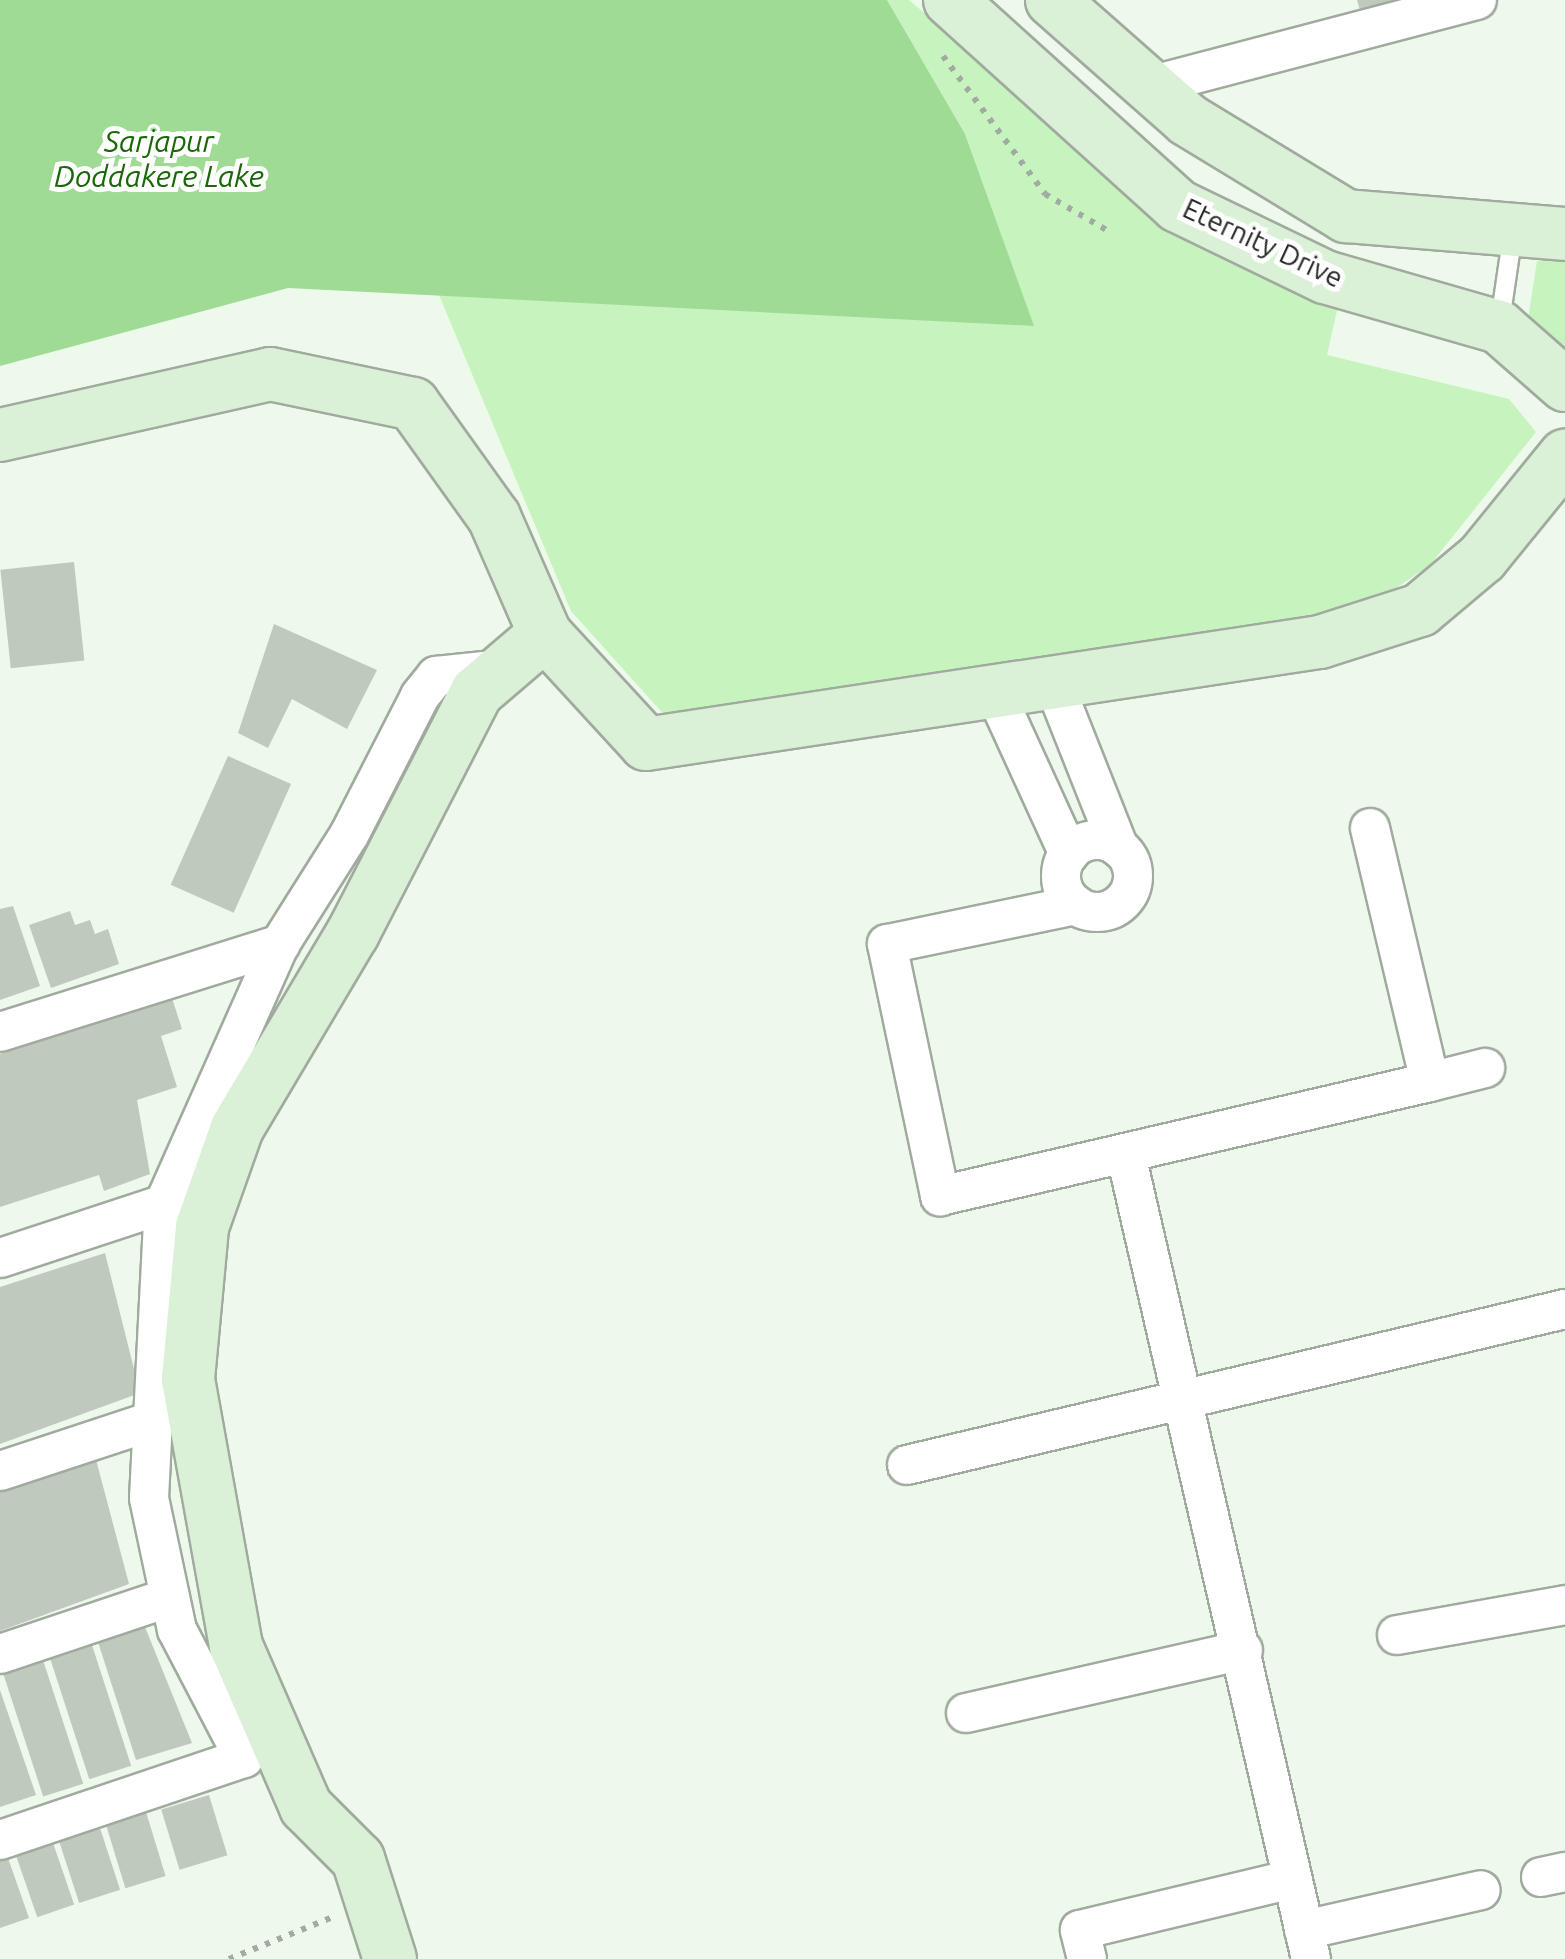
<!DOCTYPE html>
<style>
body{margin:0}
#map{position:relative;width:1565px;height:1959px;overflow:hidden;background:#edf9eb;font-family:Ubuntu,sans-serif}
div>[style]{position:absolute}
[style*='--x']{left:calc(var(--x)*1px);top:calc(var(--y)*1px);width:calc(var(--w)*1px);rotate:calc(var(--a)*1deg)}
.green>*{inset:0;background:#c6f3be}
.water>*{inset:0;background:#9fdb95}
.building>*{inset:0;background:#bfcabd;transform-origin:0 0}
.path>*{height:6px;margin-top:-3px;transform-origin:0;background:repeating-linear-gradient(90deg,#a2aba1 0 5px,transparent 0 13px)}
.roads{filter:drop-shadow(2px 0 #a0aa9e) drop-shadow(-2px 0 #a0aa9e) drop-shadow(0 2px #a0aa9e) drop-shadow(0 -2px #a0aa9e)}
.lane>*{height:18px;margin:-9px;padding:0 9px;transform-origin:9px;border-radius:9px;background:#fff}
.street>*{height:38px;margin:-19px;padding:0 19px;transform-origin:19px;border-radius:19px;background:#fff}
.street>.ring{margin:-19px;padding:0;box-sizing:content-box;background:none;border:38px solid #fff;border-radius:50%}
.secondary>*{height:52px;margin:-26px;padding:0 26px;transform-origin:26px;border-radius:26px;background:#dbf1d7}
span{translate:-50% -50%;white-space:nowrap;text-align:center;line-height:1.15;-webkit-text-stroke:10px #fff;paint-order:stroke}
.street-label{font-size:28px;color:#252924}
.water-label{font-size:30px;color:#196807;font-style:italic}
</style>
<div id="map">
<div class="green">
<i style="clip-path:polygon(887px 0,909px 0,1148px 204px,1338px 306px,1327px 355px,1509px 399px,1536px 432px,1430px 565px,1370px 606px,668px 719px,571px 611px,439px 295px,1033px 325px,965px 134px)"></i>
<i style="clip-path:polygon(1565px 257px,1565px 368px,1527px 326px,1537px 261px)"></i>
</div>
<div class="water">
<i style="clip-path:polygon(0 0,887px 0,965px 134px,1034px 326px,288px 288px,0 366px)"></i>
</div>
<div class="building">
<i style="clip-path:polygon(1357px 0,1406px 0,1361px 14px)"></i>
<i style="left:74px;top:562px;width:99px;height:74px;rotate:84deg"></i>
<i style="clip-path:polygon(274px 624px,377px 670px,347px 729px,292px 699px,268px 748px,238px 733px)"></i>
<i style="left:228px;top:756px;width:69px;height:141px;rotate:24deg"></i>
<i style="clip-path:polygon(13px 906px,40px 986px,0 1000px,0 909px)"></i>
<i style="clip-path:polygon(70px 911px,75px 925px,90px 920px,95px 934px,108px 929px,119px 964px,51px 988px,29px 925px)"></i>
<i style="clip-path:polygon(172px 998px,182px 1029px,161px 1036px,177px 1087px,137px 1100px,150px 1174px,104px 1191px,99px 1175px,0 1207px,0 1054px)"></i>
<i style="clip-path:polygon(105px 1253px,140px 1393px,0 1444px,0 1287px)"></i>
<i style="clip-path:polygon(95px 1456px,129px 1584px,0 1631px,0 1488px)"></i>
<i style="clip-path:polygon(145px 1627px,192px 1743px,136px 1760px,98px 1642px)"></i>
<i style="left:91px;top:1642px;width:130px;height:44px;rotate:72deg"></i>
<i style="left:43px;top:1660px;width:130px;height:42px;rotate:72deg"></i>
<i style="clip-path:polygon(0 1690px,36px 1795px,0 1807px)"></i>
<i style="left:209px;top:1795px;width:63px;height:50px;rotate:73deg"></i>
<i style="left:146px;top:1812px;width:67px;height:42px;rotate:73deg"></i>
<i style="left:100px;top:1828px;width:65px;height:43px;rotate:72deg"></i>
<i style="left:53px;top:1843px;width:65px;height:39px;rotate:71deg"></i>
<i style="clip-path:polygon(8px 1858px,29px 1918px,0 1928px,0 1861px)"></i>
</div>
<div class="path">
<i style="--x:943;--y:56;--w:172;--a:53.5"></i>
<i style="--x:1045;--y:194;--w:73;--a:30.4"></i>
<i style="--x:229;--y:1959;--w:112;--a:-22"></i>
</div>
<div class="roads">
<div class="lane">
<i style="--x:1500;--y:321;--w:89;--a:-81.6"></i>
</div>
<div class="street">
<i style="--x:1149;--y:86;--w:339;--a:-14.7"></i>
<i style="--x:1056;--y:689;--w:171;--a:68.4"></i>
<i style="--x:997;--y:697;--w:173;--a:65.4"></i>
<i class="ring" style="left:1061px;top:840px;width:34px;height:34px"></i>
<i style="--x:1076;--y:905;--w:193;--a:168.3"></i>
<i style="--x:887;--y:944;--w:258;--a:78.1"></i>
<i style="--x:940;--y:1196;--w:503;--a:-13.1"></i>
<i style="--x:1430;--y:1082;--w:261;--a:-103.3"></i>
<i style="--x:0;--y:1032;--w:294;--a:-17.4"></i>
<i style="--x:1430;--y:1082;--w:57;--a:-14.3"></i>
<i style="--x:1126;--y:1155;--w:825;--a:77.04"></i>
<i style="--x:0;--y:1258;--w:173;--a:-18.2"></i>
<i style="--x:164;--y:1204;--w:285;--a:-66"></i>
<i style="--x:280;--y:944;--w:129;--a:-57.7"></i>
<i style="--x:349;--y:835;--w:156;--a:-62.9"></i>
<i style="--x:420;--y:696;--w:26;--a:-51"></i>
<i style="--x:436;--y:676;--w:68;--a:-5.9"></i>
<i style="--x:907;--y:1465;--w:676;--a:-13.34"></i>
<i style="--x:0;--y:1471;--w:163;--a:-18.2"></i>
<i style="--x:1397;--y:1635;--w:171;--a:-10.1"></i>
<i style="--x:0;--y:1654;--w:179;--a:-18.5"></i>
<i style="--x:966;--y:1713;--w:284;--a:-12.8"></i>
<i style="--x:0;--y:1840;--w:257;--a:-18.6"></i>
<i style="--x:244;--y:1758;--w:144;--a:-117.6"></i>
<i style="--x:177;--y:1630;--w:135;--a:-102"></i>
<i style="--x:149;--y:1498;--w:294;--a:-87.1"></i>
<i style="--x:1541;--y:1877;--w:25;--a:-12"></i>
<i style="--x:1304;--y:1930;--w:181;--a:-12.7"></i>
<i style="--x:1087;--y:1959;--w:30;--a:-104"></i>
<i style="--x:1080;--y:1930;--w:218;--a:-13.5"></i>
</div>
<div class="secondary">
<i style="--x:950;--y:0;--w:307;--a:42.1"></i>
<i style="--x:1178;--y:206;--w:163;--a:25.8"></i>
<i style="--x:1325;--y:277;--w:181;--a:16"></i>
<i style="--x:1499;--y:327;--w:88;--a:41.3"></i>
<i style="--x:1052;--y:0;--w:181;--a:41.4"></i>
<i style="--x:1188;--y:120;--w:185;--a:31.3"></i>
<i style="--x:1346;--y:216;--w:220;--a:4.7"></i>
<i style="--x:0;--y:435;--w:277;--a:-12.7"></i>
<i style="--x:270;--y:374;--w:146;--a:11.8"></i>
<i style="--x:413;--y:404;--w:139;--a:54.4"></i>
<i style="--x:494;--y:517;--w:128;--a:66.4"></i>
<i style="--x:545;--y:634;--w:149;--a:47.4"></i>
<i style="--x:646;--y:744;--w:682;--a:-8.61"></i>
<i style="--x:1320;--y:642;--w:105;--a:-17.7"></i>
<i style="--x:1420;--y:610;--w:81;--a:-40"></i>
<i style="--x:1482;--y:558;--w:132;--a:-50.9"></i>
<i style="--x:390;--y:1959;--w:105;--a:-107.7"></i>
<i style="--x:358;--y:1859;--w:74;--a:-135"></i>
<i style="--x:306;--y:1807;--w:176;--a:-113.5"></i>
<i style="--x:236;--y:1646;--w:271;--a:-100.2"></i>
<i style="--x:188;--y:1379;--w:153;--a:-84.7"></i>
<i style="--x:202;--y:1227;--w:105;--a:-70.5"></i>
<i style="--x:237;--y:1128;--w:227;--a:-59.3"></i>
<i style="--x:353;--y:933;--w:271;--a:-62.8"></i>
<i style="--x:477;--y:692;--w:89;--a:-40.5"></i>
</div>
</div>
<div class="street-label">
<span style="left:1263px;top:243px;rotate:25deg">Eternity Drive</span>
</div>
<div class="water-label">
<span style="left:159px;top:158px">Sarjapur<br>Doddakere Lake</span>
</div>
</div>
